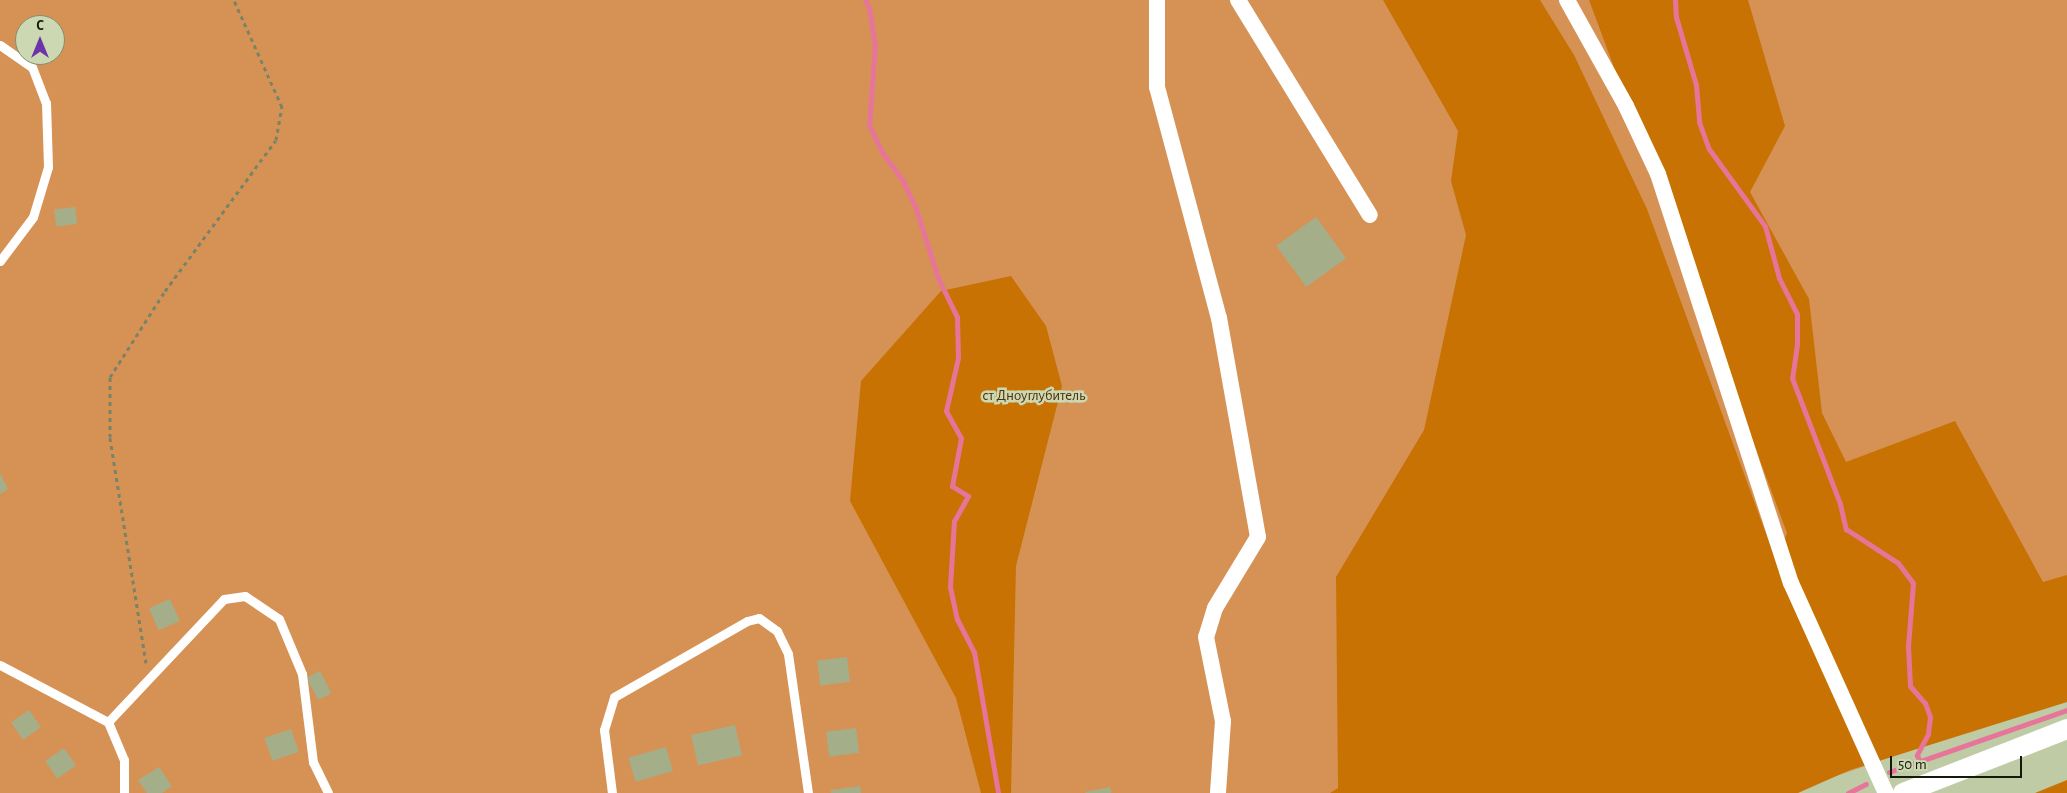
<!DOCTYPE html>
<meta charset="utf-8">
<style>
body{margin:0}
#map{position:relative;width:2067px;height:793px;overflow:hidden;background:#bfcba5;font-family:"Alegreya Sans",sans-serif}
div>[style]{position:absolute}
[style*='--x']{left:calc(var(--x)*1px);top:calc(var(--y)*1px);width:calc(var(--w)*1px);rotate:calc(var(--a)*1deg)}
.green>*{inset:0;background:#d69254}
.forest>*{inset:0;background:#c87203}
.stream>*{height:5px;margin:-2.5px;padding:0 2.5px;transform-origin:2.5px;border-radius:2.5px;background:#e77599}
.building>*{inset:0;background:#a4af8a;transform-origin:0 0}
.path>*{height:3px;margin-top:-1.5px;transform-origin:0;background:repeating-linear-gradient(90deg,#7a8366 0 4px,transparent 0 8px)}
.service>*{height:9px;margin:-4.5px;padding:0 4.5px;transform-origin:4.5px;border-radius:4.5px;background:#fff}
.minor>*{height:16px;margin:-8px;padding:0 8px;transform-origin:8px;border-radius:8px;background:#fff}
.tertiary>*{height:20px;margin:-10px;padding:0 10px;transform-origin:10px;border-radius:10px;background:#fff}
span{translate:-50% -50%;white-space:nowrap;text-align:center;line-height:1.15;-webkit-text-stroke:5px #ccd8b1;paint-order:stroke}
.park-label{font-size:15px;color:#53300c}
.north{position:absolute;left:15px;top:15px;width:50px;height:50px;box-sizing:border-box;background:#ccd8b1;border:1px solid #838c6f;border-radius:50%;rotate:0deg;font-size:14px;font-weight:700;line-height:20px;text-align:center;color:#15190b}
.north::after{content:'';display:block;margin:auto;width:18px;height:22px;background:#6c33aa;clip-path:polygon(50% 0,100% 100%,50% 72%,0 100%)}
.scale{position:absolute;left:1890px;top:756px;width:132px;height:22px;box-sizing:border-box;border:2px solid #15190b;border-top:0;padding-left:6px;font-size:15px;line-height:18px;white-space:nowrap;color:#15190b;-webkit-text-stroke:4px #ccd8b1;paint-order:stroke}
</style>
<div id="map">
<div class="green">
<i style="clip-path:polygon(evenodd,0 0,2067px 0,2067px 696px,1787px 793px,0 793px,0 0,25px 25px,55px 25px,55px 55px,25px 55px,25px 25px)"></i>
</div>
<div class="forest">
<i style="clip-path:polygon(1383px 0,1540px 0,1574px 55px,1647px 209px,1776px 561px,1787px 533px,1589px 0,1748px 0,1785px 126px,1750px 192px,1809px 299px,1822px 413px,1846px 462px,1955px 421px,2043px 582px,2067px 575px,2067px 702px,1850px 770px,1798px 793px,1330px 793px,1338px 788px,1336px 577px,1424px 430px,1466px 235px,1451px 181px,1458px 131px)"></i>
<i style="clip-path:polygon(1011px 276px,1046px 326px,1062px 386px,1016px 566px,1011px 793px,981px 793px,956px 698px,850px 501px,861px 381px,941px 291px)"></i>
<i style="clip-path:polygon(2067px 780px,2067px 793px,2035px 793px)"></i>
</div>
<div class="stream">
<i style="--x:865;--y:0;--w:9;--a:63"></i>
<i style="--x:869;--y:8;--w:36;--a:81"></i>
<i style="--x:875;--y:44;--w:81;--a:94.2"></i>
<i style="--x:869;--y:125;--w:32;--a:64"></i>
<i style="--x:883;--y:154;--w:34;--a:53"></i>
<i style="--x:903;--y:181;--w:31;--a:65"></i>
<i style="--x:916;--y:209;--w:72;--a:72.3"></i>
<i style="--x:938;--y:278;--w:43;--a:64"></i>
<i style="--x:957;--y:317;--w:41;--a:88.6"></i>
<i style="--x:958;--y:358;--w:54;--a:102.8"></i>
<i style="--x:946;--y:411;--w:31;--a:61"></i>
<i style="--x:961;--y:438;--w:49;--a:100.6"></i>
<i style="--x:952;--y:486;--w:19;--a:32"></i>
<i style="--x:968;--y:496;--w:29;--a:119"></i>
<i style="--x:954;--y:521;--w:66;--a:93.5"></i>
<i style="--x:950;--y:587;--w:33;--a:78"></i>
<i style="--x:957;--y:619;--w:37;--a:63"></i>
<i style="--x:974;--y:652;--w:143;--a:80.3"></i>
<i style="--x:1675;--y:0;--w:17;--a:87"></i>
<i style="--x:1676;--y:17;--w:71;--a:73.6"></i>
<i style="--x:1696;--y:85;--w:37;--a:85"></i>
<i style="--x:1699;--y:122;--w:29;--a:70"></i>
<i style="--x:1709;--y:149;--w:95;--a:54"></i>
<i style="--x:1765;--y:226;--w:54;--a:74.9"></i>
<i style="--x:1779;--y:278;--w:40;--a:63.4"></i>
<i style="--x:1797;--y:314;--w:30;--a:90"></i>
<i style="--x:1797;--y:344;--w:34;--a:98"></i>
<i style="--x:1792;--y:378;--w:135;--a:69.1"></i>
<i style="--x:1840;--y:504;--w:26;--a:77"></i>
<i style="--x:1846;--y:529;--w:62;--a:33.2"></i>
<i style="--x:1898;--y:563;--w:25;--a:53"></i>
<i style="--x:1913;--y:583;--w:63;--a:94.5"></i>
<i style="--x:1908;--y:646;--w:40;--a:87.1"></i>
<i style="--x:1910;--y:686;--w:23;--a:49"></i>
<i style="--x:1925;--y:703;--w:15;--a:70"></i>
<i style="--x:1930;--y:717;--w:17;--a:97"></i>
<i style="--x:1928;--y:734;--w:24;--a:118"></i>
<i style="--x:1917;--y:755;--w:11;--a:68"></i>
<i style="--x:1889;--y:772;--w:188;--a:-19.2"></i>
<i style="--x:1848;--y:793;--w:20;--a:-27"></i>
</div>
<div class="building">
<i style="clip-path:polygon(55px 31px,58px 31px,60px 48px,55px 48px)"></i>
<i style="left:75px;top:207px;width:17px;height:21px;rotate:83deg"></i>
<i style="left:1316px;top:217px;width:51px;height:49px;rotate:54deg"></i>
<i style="clip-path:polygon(0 473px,8px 489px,0 494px)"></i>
<i style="left:170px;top:599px;width:24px;height:23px;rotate:66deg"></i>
<i style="left:847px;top:657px;width:25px;height:30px;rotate:83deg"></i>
<i style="left:320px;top:671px;width:25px;height:15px;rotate:63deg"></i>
<i style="left:29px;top:710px;width:21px;height:22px;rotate:55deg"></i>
<i style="left:735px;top:725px;width:31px;height:45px;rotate:77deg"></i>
<i style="left:856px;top:728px;width:25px;height:30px;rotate:83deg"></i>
<i style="left:291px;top:729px;width:24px;height:28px;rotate:71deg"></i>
<i style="left:666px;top:747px;width:25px;height:39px;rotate:74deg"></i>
<i style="left:64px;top:748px;width:21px;height:23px;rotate:55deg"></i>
<i style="clip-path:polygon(159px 767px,172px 786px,162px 793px,147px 793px,138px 780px)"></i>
<i style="clip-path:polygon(860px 786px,861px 793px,831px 793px,831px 790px)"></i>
<i style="clip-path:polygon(1110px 787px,1111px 793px,1086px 793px,1085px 792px)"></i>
</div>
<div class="path">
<i style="--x:146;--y:663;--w:229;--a:-99.1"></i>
<i style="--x:110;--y:437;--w:60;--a:-90"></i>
<i style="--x:110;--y:377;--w:102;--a:-57.4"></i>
<i style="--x:165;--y:291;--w:187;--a:-53.7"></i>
<i style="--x:276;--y:140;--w:34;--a:-80"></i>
<i style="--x:282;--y:107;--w:117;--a:-114.2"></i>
</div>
<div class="service">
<i style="--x:0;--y:45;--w:39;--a:35"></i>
<i style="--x:32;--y:67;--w:39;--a:69"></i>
<i style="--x:46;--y:103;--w:64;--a:88.2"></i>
<i style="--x:48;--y:167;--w:52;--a:106.7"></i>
<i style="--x:33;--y:217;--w:55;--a:126.9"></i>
<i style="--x:0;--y:665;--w:122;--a:27.8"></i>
<i style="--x:108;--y:722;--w:41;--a:67.2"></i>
<i style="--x:124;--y:760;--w:33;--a:90"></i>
<i style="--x:108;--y:722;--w:169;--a:-46.7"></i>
<i style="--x:224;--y:599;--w:21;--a:-8"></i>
<i style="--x:245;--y:596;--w:41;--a:34.1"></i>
<i style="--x:279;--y:619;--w:60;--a:67.3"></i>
<i style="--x:302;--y:674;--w:89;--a:82.9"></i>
<i style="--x:313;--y:762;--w:34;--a:64"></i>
<i style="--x:612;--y:793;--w:64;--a:-97.2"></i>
<i style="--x:604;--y:730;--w:34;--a:-73"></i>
<i style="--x:614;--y:697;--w:153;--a:-29.7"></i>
<i style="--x:747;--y:621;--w:12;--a:-14"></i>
<i style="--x:759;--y:618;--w:22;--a:36"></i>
<i style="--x:777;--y:631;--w:25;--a:64"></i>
<i style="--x:788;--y:654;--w:140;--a:81.8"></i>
</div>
<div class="minor">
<i style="--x:1157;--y:0;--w:87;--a:90"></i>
<i style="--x:1157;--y:87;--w:239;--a:75"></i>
<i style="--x:1219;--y:318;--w:222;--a:79.9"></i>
<i style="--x:1258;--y:537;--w:83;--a:121.2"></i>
<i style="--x:1215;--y:608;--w:30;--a:107"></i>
<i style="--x:1206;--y:637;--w:86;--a:78.6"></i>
<i style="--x:1223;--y:721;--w:72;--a:94"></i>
<i style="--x:1238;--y:0;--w:252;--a:58.5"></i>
<i style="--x:1567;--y:0;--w:121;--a:60.9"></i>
<i style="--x:1626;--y:106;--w:75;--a:64.8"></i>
<i style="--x:1658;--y:174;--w:430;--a:72"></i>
<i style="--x:1791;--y:583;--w:230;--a:65.7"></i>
</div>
<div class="tertiary">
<i style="--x:1903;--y:793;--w:176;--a:-21.3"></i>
</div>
<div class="park-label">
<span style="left:1034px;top:396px">ст Дноуглубитель</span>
</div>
<div class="north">С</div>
<div class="scale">50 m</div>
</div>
